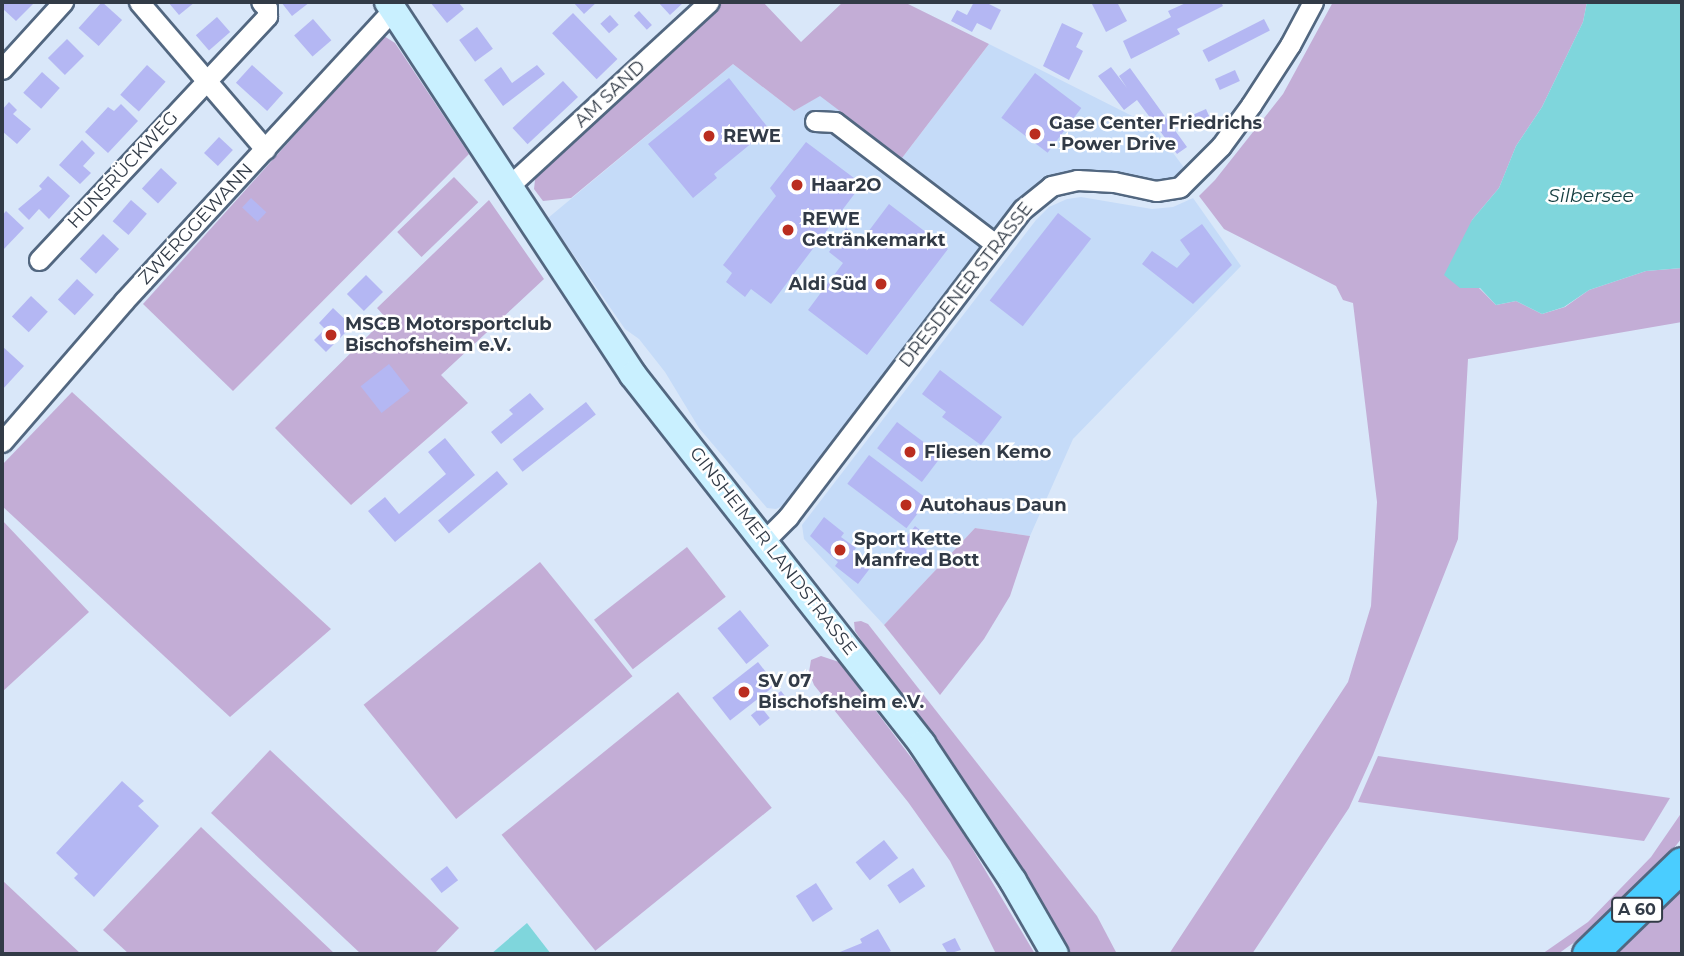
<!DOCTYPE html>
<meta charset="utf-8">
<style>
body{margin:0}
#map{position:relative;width:1684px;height:956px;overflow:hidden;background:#d9e7f9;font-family:Montserrat,sans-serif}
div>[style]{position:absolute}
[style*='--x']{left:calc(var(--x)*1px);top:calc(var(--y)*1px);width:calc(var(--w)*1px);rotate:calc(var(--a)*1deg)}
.built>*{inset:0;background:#c5dbf8}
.green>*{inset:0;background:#c3add6;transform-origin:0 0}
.water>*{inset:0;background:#7fd6dc}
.building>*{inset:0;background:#b4b7f3;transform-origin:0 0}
.roads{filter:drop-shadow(2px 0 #526780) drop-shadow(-2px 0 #526780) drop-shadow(0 2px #526780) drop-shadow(0 -2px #526780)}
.minor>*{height:19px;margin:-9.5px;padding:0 9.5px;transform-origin:9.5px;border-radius:9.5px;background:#fff}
.secondary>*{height:26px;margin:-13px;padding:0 13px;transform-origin:13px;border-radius:13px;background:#c9f0ff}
.motorway>*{height:33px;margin:-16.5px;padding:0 16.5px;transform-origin:16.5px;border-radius:16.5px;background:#4acdff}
.dots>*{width:19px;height:19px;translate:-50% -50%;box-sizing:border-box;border:4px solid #fff;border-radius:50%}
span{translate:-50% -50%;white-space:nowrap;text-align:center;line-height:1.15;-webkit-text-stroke:5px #fff;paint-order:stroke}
.shield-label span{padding:2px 5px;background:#fff;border:2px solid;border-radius:5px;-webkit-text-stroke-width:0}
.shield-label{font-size:16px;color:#323b47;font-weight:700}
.street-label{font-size:18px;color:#323b47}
.poi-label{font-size:18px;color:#323b47;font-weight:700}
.left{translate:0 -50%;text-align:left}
.right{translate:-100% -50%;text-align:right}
.water-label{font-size:19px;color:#174043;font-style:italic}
.frame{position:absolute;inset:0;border:4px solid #323b47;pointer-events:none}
</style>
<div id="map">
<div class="built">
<i style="clip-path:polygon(989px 44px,1154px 127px,1185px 169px,1167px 181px,1157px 182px,1099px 172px,1074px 171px,1048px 177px,1034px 186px,994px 229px,785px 505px,776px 509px,767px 508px,699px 428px,665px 372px,639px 339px,625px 329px,548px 218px,733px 64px,794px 111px,820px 95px,902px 158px)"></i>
<i style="clip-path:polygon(1081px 197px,1152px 209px,1173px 207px,1193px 198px,1241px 266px,1073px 439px,1030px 536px,975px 528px,884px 625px,804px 539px,802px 525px,1036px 220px,1049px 207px,1067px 199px)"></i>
</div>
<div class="green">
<i style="clip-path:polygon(721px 2px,763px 2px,801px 42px,843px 2px,904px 2px,989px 44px,902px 158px,820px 96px,794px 111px,733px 64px,571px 198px,543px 201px,534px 189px,536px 171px)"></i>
<i style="clip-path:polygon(1333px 2px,1587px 2px,1583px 22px,1542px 107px,1516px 146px,1499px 188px,1472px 220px,1460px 288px,1479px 288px,1496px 305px,1516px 301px,1542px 314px,1565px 307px,1589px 290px,1646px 271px,1682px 268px,1682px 322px,1468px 359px,1458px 539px,1373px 755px,1349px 808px,1252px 954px,1169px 954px,1348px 682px,1371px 606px,1377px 502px,1353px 303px,1343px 300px,1336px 286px,1224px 229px,1199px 196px,1215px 180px,1283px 94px)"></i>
<i style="clip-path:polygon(384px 36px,395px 43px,469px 154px,233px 391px,143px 304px)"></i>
<i style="left:454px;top:177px;width:35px;height:79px;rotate:46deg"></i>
<i style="clip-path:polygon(489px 200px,544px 279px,441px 375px,468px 403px,351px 505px,275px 428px,386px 318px,377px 308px)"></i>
<i style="clip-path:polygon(72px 392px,331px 629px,230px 717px,2px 506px,2px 465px)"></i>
<i style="clip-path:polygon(2px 520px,89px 612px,2px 692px)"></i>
<i style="clip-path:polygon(975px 528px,1030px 536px,1010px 596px,984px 639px,940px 695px,884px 625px)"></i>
<i style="left:687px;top:547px;width:63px;height:118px;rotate:52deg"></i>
<i style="left:540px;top:562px;width:147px;height:227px;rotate:51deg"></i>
<i style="clip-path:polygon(861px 621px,868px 624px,1097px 916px,1117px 954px,1070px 954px,855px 631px,854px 622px)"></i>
<i style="clip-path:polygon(821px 656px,839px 662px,944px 801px,1035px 954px,996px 954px,950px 861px,908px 802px,814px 685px,809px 672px,811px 660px)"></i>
<i style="left:678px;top:692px;width:149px;height:227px;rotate:51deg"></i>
<i style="clip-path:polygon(270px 750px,459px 928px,434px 954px,361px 954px,211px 813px)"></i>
<i style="clip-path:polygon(1378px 756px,1670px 798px,1644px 841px,1358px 802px)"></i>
<i style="clip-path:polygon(1682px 812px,1682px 838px,1661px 864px,1594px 928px,1558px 954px,1542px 954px,1588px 922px,1651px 857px)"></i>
<i style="clip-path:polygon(201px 827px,335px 954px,129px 954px,103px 930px)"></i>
<i style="clip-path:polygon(1682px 879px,1682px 954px,1606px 954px)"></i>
<i style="clip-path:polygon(2px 880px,81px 954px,2px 954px)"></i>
</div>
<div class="water">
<i style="clip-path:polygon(1587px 2px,1682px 2px,1682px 268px,1646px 271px,1589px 290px,1564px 307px,1542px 314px,1516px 301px,1496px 305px,1480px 288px,1460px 288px,1444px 275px,1472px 220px,1499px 188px,1516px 146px,1542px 107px,1583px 22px)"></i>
<i style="clip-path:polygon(527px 923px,551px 954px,491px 954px)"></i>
</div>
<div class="building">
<i style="clip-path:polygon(2px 2px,35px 2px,16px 21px,2px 8px)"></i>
<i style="left:102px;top:2px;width:27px;height:35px;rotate:42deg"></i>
<i style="clip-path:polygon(168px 2px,195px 2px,179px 15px)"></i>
<i style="clip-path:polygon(281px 2px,310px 2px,292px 16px)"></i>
<i style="clip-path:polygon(430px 2px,458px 2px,464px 9px,447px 23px)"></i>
<i style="clip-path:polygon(573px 2px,597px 2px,584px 14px)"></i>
<i style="clip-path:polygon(658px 2px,684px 2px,670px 15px)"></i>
<i style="clip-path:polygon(974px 2px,985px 2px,1001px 10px,991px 30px,977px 23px,972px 32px,951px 21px,957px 10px,967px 15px)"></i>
<i style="clip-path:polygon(1091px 2px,1117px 2px,1127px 21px,1106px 32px)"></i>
<i style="clip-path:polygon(1188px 2px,1221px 2px,1223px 6px,1177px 29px,1180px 34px,1131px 59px,1123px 41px,1171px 17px,1168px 11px)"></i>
<i style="left:639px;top:11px;width:19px;height:7px;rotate:47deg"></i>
<i style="left:573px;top:13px;width:64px;height:29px;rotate:46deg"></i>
<i style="left:610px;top:15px;width:13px;height:13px;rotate:48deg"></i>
<i style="left:217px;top:17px;width:20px;height:28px;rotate:49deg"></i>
<i style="left:313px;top:19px;width:28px;height:25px;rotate:49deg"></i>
<i style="left:1264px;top:19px;width:13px;height:69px;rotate:63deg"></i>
<i style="clip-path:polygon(1062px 23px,1083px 33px,1076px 47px,1083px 51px,1069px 80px,1043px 66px)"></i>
<i style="left:477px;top:27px;width:27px;height:22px;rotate:54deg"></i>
<i style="left:67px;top:39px;width:24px;height:27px;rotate:45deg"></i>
<i style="left:147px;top:65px;width:25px;height:40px;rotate:42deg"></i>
<i style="left:252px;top:65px;width:42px;height:24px;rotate:42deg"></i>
<i style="clip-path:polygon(537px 65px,545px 74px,503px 106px,484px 80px,501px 67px,512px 83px)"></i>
<i style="clip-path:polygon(1111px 67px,1127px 88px,1119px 76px,1130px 68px,1187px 147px,1177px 154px,1137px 100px,1124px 110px,1098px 76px)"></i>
<i style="left:1235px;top:70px;width:12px;height:22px;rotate:66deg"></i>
<i style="left:42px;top:72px;width:24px;height:28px;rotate:42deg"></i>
<i style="left:1035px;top:73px;width:58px;height:56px;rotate:37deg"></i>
<i style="clip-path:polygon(729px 78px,769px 129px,714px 174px,717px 178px,693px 198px,648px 144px)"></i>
<i style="left:563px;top:81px;width:22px;height:69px;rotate:47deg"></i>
<i style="clip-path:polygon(9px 102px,17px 110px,13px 114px,31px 129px,17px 144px,2px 131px,2px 110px)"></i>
<i style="clip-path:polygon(121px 104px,138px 121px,108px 153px,85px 132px,108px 107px,114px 111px)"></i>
<i style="left:1206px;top:109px;width:12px;height:13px;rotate:66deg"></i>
<i style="left:219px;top:137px;width:19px;height:22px;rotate:43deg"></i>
<i style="clip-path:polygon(82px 140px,95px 153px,83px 166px,91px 173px,80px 184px,59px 165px)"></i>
<i style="clip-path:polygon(806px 142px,862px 184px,771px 304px,751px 289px,745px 297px,726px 282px,732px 273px,723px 265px,776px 196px,770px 188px)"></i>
<i style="left:161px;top:168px;width:22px;height:28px;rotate:43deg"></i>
<i style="clip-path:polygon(48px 176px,70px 196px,49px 219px,39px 209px,29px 220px,18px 209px,42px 189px,39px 186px)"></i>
<i style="left:251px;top:198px;width:21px;height:13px;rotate:43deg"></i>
<i style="left:131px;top:200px;width:21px;height:28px;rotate:41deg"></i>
<i style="clip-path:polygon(889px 204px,948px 249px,867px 355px,808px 310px,843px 263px,829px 252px,846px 228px,862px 240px)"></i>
<i style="clip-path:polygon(6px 211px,24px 228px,3px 250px,2px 216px)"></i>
<i style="left:1058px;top:213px;width:42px;height:111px;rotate:38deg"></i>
<i style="clip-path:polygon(1202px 224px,1232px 265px,1193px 304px,1142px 264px,1152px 251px,1177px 268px,1190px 254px,1180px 240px)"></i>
<i style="left:103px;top:234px;width:22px;height:34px;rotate:43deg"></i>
<i style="left:366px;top:275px;width:24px;height:27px;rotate:45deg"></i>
<i style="left:77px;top:279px;width:23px;height:28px;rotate:43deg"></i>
<i style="left:31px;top:296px;width:23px;height:28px;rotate:43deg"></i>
<i style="clip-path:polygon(333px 308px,352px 326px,326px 352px,314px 340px,325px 329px,319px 323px)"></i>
<i style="clip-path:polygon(2px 346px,24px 366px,2px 390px)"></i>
<i style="left:389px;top:364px;width:34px;height:36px;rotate:52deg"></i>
<i style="clip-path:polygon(940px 370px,1002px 417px,981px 445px,942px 417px,946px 412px,922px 394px)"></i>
<i style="clip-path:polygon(530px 393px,544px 409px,501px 444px,491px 432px,513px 414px,509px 410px)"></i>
<i style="left:586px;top:402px;width:16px;height:93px;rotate:52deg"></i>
<i style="left:897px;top:422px;width:56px;height:33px;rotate:37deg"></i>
<i style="clip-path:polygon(445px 438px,475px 475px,395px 542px,368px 511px,385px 497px,399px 514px,446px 474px,428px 452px)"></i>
<i style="left:869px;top:455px;width:74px;height:36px;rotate:37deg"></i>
<i style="left:497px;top:471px;width:17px;height:77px;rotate:50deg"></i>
<i style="clip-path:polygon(824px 517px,844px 533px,841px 537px,856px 548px,852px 553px,871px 567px,858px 584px,835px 566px,838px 562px,810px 536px)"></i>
<i style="clip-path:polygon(915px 526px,929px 537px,922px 546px,934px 555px,924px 569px,900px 551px,900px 545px)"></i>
<i style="left:740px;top:610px;width:46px;height:29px;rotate:51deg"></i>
<i style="left:758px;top:662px;width:29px;height:58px;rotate:52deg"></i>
<i style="left:781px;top:691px;width:14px;height:14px;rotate:51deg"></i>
<i style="left:761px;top:707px;width:14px;height:13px;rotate:51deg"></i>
<i style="clip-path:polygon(122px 781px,144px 801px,138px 806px,159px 826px,94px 897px,74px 878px,78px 874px,56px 853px)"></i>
<i style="left:884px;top:840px;width:23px;height:36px;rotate:52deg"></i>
<i style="left:447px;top:866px;width:18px;height:21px;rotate:52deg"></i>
<i style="left:913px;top:868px;width:22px;height:31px;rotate:56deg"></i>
<i style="left:816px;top:883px;width:31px;height:24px;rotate:57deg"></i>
<i style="clip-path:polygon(878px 929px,891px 951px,885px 954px,835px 954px,862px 943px,860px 939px)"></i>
<i style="clip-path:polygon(955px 938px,961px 950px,948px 954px,942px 944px)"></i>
</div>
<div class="roads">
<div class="minor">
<i style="--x:139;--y:2;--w:194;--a:49.4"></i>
<i style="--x:2;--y:69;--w:91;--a:-47.7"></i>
<i style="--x:815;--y:121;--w:20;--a:3"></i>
<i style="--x:835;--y:122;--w:201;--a:37.3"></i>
<i style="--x:510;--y:185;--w:270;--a:-42.6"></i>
<i style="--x:39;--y:260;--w:334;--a:-46.9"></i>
<i style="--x:267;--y:16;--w:8;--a:-90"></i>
<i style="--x:267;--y:8;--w:8;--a:-135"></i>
<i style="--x:2;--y:442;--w:186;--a:-49.1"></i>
<i style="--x:124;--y:301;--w:397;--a:-47.3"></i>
<i style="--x:765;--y:540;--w:33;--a:-45"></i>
<i style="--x:788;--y:517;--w:387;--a:-52.7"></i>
<i style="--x:1023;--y:209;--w:36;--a:-39"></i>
<i style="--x:1051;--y:186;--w:27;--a:-13"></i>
<i style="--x:1077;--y:180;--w:37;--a:3"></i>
<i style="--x:1114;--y:182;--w:43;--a:12.1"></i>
<i style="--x:1156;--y:191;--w:24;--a:-9"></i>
<i style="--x:1180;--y:187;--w:58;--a:-45"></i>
<i style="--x:1221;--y:146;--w:51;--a:-53.8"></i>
<i style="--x:1251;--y:105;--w:72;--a:-57"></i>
<i style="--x:1290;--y:45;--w:49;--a:-61.9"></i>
</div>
<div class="secondary">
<i style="--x:388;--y:2;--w:446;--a:56.7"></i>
<i style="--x:633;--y:375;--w:469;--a:51.9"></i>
<i style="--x:922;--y:744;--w:164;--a:56.4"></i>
<i style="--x:1013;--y:881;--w:84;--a:60.1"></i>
</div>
<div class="motorway">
<i style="--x:1589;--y:954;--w:129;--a:-44.1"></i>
</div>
</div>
<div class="dots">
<i style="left:1035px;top:134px;background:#ba2d1f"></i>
<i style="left:709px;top:136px;background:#ba2d1f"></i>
<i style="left:797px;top:185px;background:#ba2d1f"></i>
<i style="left:788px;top:230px;background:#ba2d1f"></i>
<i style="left:881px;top:284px;background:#ba2d1f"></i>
<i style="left:331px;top:335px;background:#ba2d1f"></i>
<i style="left:910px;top:452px;background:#ba2d1f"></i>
<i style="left:906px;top:505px;background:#ba2d1f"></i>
<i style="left:840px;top:550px;background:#ba2d1f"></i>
<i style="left:744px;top:692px;background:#ba2d1f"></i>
</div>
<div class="shield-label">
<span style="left:1637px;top:910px">A 60</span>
</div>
<div class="street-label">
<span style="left:610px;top:94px;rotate:-43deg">AM SAND</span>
<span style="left:123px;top:170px;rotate:-47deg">HUNSRÜCKWEG</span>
<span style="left:196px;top:224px;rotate:-47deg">ZWERGGEWANN</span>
<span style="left:966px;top:285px;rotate:-52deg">DRESDENER STRASSE</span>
<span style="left:773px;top:551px;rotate:52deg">GINSHEIMER LANDSTRASSE</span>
</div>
<div class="poi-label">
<span class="left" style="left:1049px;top:134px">Gase Center Friedrichs<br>- Power Drive</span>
<span class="left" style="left:723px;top:136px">REWE</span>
<span class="left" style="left:811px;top:185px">Haar2O</span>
<span class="left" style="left:802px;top:230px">REWE<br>Getränkemarkt</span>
<span class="right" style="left:867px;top:284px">Aldi Süd</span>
<span class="left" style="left:345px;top:335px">MSCB Motorsportclub<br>Bischofsheim e.V.</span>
<span class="left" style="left:924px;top:452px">Fliesen Kemo</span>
<span class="left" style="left:920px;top:505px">Autohaus Daun</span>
<span class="left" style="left:854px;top:550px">Sport Kette<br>Manfred Bott</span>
<span class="left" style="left:758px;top:692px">SV 07<br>Bischofsheim e.V.</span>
</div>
<div class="water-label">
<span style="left:1591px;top:196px">Silbersee</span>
</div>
<div class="frame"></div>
</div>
